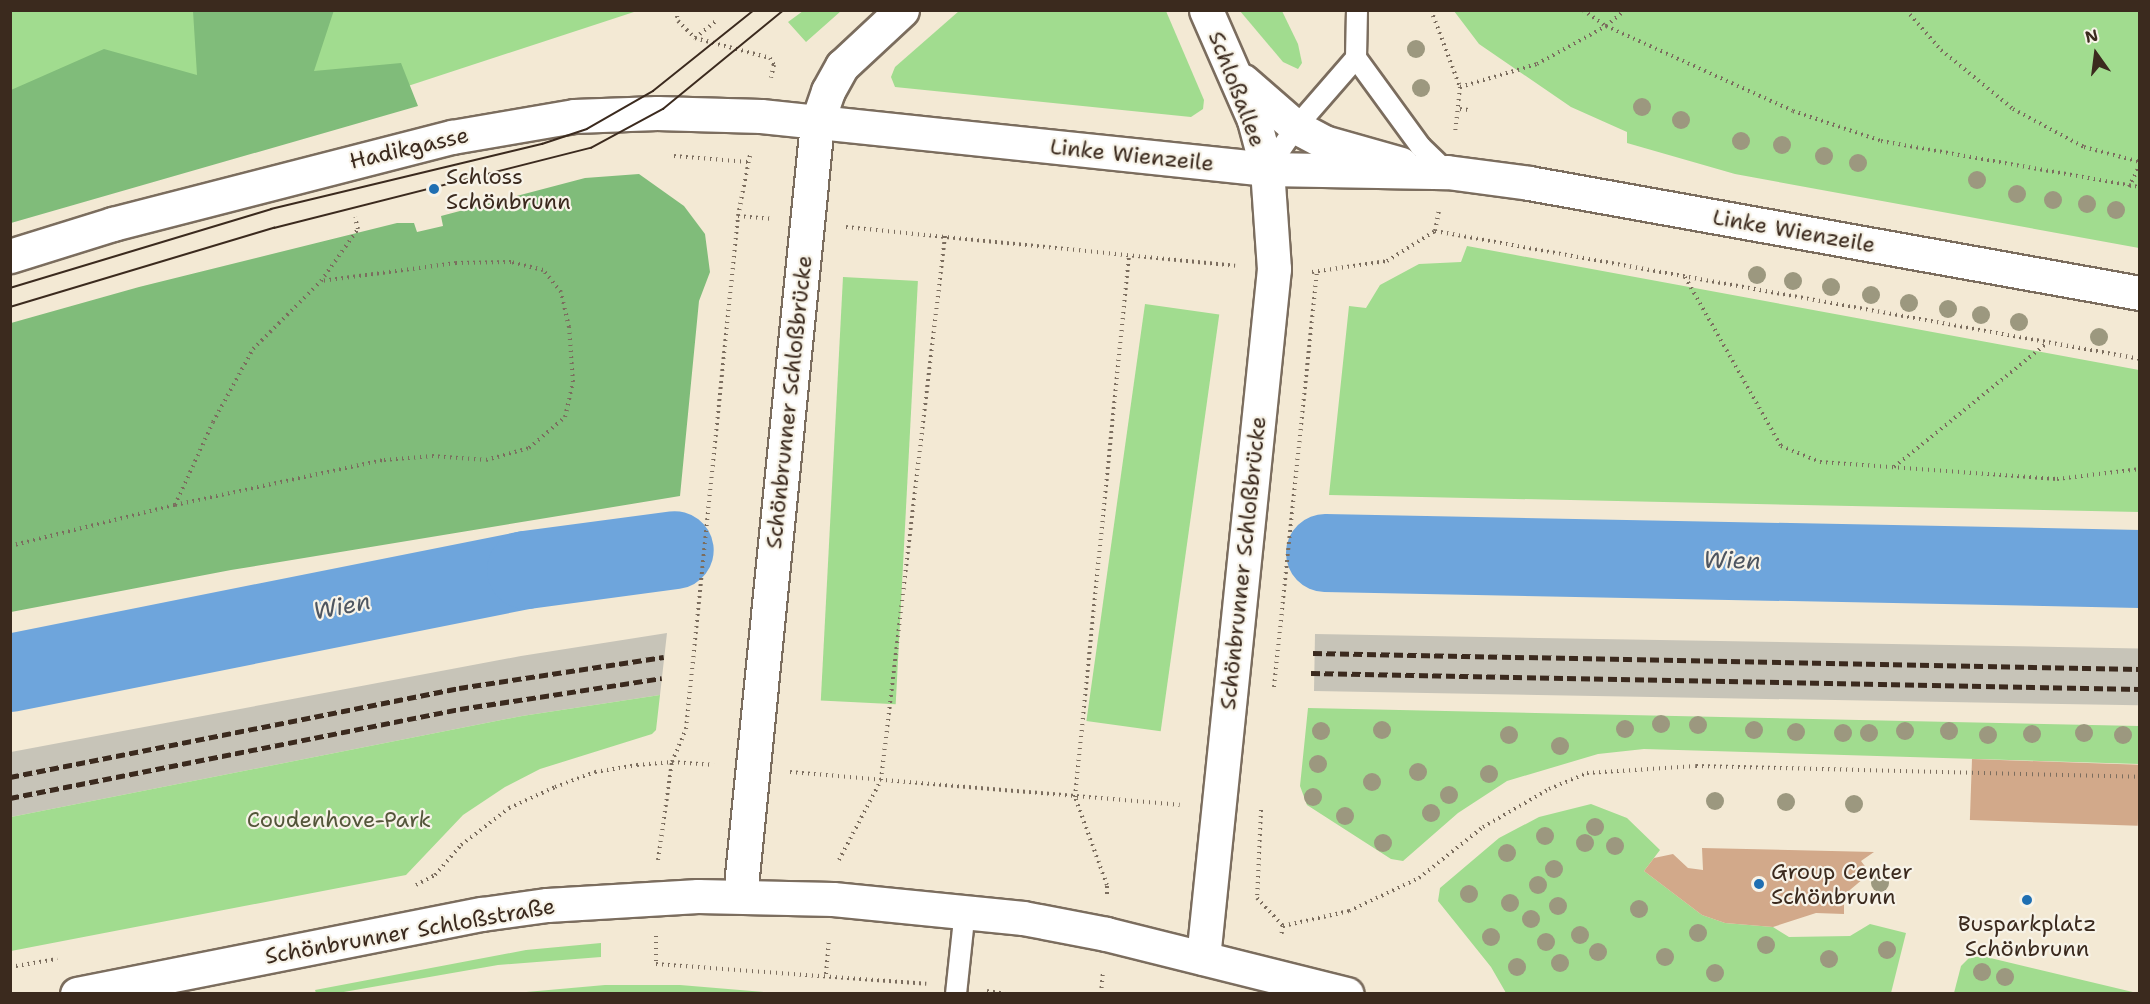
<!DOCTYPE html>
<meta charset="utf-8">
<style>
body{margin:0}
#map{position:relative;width:2150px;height:1004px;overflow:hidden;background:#f3e9d4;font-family:"Shantell Sans",sans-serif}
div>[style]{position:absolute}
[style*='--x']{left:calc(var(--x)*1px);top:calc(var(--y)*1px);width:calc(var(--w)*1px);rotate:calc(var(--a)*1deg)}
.industrial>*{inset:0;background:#c7c4b8;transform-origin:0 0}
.green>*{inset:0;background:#a1dc8f;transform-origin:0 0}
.forest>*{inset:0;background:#80bc7a}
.river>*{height:78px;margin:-39px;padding:0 39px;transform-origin:39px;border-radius:39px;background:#6ea5dc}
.building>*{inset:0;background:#d2a98a;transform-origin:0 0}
.path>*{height:4px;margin-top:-2px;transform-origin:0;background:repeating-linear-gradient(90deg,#7b6d5e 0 1.5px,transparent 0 6px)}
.roads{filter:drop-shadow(2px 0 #7b6d5e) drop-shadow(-2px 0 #7b6d5e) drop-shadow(0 2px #7b6d5e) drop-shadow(0 -2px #7b6d5e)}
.service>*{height:20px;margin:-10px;padding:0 10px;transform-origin:10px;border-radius:10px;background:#fff}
.secondary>*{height:33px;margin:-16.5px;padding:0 16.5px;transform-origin:16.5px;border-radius:16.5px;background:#fff}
.primary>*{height:33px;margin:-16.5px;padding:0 16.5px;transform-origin:16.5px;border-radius:16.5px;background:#fff}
.tram>*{height:1.5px;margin:-0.75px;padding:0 0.75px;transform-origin:0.75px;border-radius:0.75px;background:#3b2a1e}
.rail>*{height:4.5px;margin-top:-2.25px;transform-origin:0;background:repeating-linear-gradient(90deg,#3b2a1e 0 9px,transparent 0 13.5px)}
.trees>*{width:18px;height:18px;margin:-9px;border-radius:50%;background:#9c987f}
.dots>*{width:16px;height:16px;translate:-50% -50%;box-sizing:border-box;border:3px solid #f7f3e8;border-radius:50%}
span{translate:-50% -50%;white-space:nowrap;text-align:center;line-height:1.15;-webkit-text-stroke:4.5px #f7f3e8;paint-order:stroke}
.street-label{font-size:22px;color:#3b2a1e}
.poi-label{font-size:22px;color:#3b2a1e}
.left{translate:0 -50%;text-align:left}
.park-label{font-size:22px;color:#54563a}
.water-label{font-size:24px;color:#4d5560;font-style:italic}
.frame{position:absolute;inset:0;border:12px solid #3b2a1e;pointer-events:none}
.north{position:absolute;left:2066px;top:24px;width:60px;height:60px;-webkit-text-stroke:4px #f7f3e8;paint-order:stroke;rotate:346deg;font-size:16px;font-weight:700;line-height:24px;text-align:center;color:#3b2a1e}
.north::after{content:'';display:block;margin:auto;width:21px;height:27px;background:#3b2a1e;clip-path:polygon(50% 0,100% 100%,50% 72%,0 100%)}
</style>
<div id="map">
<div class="industrial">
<i style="clip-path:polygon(667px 633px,660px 695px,522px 716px,11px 817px,11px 752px,521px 656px)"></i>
<i style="left:1315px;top:634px;width:824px;height:57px;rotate:1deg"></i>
</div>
<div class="green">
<i style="clip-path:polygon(10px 11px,637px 11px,11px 216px)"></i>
<i style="clip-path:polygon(803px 11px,803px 10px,841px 11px,806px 42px,788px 22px)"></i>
<i style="clip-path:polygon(959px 11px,1166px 11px,1204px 100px,1203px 109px,1191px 117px,895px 87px,891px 77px,895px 67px)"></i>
<i style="clip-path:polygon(1240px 11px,1282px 11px,1298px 44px,1302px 63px,1298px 69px,1283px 62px)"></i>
<i style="clip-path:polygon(1454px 11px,2139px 11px,2139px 248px,1735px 174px,1627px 143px,1627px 132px,1571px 107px,1479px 44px)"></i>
<i style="clip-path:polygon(1467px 246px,2139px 370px,2139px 512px,1329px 495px,1349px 306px,1366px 308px,1380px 285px,1419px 264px,1461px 262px)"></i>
<i style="left:843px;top:277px;width:75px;height:424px;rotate:3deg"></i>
<i style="left:1145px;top:304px;width:75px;height:421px;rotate:8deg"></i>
<i style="clip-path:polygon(660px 695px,656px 730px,652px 734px,540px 769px,505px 787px,463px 815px,406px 875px,11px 951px,11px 817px,522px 716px)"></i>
<i style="clip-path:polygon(1308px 708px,2139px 726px,2139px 764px,1644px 749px,1598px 754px,1507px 781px,1458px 813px,1403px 861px,1391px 859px,1307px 805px,1300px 786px)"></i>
<i style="clip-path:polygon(1591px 804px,1627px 818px,1660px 850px,1644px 871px,1702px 915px,1725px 923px,1773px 927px,1789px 937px,1850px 936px,1870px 924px,1906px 933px,1891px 993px,1506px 993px,1491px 967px,1438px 901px,1440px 888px,1499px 838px,1539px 817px)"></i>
<i style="clip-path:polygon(601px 943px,601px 957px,498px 965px,338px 993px,316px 993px,315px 990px,526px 950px)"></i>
<i style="clip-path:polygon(1982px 956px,2137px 993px,1954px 993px,1961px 966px,1969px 958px)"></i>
<i style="clip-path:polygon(605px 985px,680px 985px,775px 993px,515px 993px)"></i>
</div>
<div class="forest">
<i style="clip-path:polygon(334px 10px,314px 71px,401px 63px,418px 106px,11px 223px,11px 90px,104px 49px,197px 75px,193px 11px)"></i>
<i style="clip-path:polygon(639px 174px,684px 206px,705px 234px,710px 272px,699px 301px,680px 496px,231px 570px,11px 612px,11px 323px,139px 287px,397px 223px,414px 223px,417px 232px,443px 226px,441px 216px,585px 178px)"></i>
</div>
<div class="river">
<i style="--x:1325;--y:553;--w:815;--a:1.12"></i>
<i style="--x:10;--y:673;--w:526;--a:-11.29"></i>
<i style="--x:526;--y:570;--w:150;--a:-7.6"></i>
</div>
<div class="building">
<i style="left:1972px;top:759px;width:168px;height:61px;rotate:2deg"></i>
<i style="clip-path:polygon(1702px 848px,1874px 852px,1861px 861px,1870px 873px,1844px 895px,1844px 914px,1816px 913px,1773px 927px,1725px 923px,1702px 915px,1644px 871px,1654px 858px,1673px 854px,1688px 868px,1703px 870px)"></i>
</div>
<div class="path">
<i style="--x:676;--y:10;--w:11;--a:80"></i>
<i style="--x:678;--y:21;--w:24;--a:45"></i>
<i style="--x:695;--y:38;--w:78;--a:14.9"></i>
<i style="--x:770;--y:58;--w:8;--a:60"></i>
<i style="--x:774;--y:65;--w:13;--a:103"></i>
<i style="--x:1431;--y:10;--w:82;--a:69.4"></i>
<i style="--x:1460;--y:87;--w:46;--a:96.2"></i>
<i style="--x:1583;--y:10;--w:28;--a:35"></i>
<i style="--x:1606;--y:26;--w:205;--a:24.4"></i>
<i style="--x:1793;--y:111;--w:93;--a:18.8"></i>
<i style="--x:1881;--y:141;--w:263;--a:10.1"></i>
<i style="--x:1906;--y:10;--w:53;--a:48.8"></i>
<i style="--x:1941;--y:50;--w:93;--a:39.3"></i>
<i style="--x:2013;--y:109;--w:81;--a:28.2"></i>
<i style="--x:2084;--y:147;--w:58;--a:15"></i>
<i style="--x:695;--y:38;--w:26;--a:-39"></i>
<i style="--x:1460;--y:87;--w:80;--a:-16.6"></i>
<i style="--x:1537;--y:64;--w:79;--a:-28.8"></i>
<i style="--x:1606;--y:26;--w:25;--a:-40"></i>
<i style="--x:1460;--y:109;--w:9;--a:6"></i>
<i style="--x:674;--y:156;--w:74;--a:4.6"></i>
<i style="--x:2129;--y:187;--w:25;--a:-64"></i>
<i style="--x:738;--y:216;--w:32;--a:5"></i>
<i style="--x:846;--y:227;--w:391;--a:5.7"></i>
<i style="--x:1435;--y:231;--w:20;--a:-79"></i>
<i style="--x:1312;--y:272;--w:76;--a:-8.3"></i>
<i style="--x:1387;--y:261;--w:57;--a:-32"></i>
<i style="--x:1435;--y:231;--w:717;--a:10.29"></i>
<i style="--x:1685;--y:277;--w:194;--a:60.4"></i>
<i style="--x:1781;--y:446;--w:42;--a:22.3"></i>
<i style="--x:1820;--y:462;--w:238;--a:4.1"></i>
<i style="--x:2057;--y:479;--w:84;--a:-6.9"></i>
<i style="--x:1894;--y:467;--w:197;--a:-39"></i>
<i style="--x:175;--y:505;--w:91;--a:-65.4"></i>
<i style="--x:213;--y:422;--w:83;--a:-61.3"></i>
<i style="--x:253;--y:349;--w:96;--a:-45"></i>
<i style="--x:321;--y:281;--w:64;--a:-54.6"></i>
<i style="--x:358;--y:229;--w:12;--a:-104"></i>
<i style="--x:10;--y:546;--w:170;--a:-14"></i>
<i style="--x:175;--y:505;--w:214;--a:-12.2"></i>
<i style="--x:384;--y:460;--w:48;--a:-4.8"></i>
<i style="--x:432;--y:456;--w:54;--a:4.2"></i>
<i style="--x:486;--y:460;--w:45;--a:-15.6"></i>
<i style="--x:529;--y:448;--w:48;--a:-40.7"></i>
<i style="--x:565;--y:417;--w:36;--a:-77"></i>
<i style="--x:573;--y:382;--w:55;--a:-94.2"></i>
<i style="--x:569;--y:327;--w:36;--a:-103"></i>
<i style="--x:561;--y:292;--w:28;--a:-129"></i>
<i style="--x:543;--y:270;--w:33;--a:-166"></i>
<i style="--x:511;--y:262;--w:55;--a:179"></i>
<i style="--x:456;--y:263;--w:136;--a:172.4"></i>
<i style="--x:1274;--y:687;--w:416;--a:-84.1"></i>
<i style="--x:790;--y:772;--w:391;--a:4.8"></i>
<i style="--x:1261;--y:810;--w:88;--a:92.6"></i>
<i style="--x:1257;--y:898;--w:38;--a:47"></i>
<i style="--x:1283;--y:926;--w:10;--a:101"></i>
<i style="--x:658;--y:860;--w:99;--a:-81.9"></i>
<i style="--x:672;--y:762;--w:36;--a:-67"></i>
<i style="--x:686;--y:729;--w:516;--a:-84.21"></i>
<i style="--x:738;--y:216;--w:62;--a:-78.9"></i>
<i style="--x:839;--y:860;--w:90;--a:-62.3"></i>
<i style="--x:881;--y:780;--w:548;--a:-83.29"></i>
<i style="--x:416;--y:885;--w:21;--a:-28"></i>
<i style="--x:435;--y:875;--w:40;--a:-49"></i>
<i style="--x:461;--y:845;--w:61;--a:-37.6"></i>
<i style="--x:509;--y:808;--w:51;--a:-24.5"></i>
<i style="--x:555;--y:787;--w:43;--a:-20.6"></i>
<i style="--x:595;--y:772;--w:43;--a:-9.5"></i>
<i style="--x:637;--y:765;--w:35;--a:-5"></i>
<i style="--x:672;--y:762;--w:42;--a:4.1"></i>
<i style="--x:1107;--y:894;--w:9;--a:-90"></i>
<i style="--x:1107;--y:885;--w:94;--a:-110"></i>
<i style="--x:1075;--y:797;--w:545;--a:-84.31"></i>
<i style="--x:1283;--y:926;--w:68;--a:-12.8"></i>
<i style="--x:1349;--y:911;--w:77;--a:-25.2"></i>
<i style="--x:1419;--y:878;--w:82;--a:-38.6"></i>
<i style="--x:1483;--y:827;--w:76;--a:-29.9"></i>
<i style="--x:1549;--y:789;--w:41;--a:-22.8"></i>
<i style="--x:1587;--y:773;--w:109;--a:-3.7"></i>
<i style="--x:1696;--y:766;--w:444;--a:1.4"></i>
<i style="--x:656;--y:936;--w:28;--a:90"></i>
<i style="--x:656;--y:964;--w:271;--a:4.2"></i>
<i style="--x:10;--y:967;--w:48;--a:-9.7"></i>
<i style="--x:826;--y:974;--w:35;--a:-85"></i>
<i style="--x:987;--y:991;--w:18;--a:9"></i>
<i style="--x:1101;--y:994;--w:21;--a:-85"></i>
</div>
<div class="roads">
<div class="service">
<i style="--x:1357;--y:10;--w:48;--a:91.2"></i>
<i style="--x:1356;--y:58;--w:110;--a:53.9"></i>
<i style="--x:1421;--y:147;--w:36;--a:44"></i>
<i style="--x:1267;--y:169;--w:51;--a:-55.4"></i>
<i style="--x:1296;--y:127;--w:91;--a:-49"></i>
<i style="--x:956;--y:994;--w:84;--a:-83.9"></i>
</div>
<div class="secondary">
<i style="--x:1243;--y:81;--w:70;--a:41"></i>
<i style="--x:1296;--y:127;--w:32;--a:28"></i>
<i style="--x:1324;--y:142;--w:80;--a:15.9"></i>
<i style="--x:740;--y:896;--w:777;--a:-84.31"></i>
<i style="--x:817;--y:123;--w:34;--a:-71"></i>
<i style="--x:828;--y:91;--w:29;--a:-61"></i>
<i style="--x:842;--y:66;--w:82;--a:-43"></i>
<i style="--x:1203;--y:958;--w:693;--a:-84.12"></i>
<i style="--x:1274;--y:269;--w:100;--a:-94"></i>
<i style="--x:1267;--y:169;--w:51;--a:-104.9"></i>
<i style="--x:1254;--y:120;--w:120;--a:-113.6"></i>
</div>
<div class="primary">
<i style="--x:10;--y:256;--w:108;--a:-17.3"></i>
<i style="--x:113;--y:224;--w:350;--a:-14.4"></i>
<i style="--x:452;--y:137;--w:124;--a:-9.8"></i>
<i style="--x:574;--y:116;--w:83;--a:-2.1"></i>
<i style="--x:657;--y:113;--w:104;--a:1.7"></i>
<i style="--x:761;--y:116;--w:509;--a:5.98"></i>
<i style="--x:1267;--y:169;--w:180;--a:1"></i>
<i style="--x:1447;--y:172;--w:83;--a:7.6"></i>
<i style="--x:1529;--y:183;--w:621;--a:10.21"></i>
<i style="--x:77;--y:994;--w:413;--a:-11.2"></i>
<i style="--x:482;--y:914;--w:66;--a:-7.9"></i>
<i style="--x:547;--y:905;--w:151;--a:-3.4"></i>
<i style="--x:698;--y:896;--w:135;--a:1.3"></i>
<i style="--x:833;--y:899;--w:191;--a:5.7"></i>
<i style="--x:1023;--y:918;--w:85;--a:10.9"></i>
<i style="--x:1106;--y:934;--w:248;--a:14"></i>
</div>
</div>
<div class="tram">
<i style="--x:10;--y:288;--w:273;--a:-16.8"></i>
<i style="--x:271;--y:209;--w:279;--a:-13.5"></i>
<i style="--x:542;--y:144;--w:47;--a:-18.4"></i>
<i style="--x:587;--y:129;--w:76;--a:-29.9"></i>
<i style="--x:653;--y:91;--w:129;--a:-38.7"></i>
<i style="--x:10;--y:307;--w:276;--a:-16.7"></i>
<i style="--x:274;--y:228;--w:327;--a:-14.2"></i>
<i style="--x:591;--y:148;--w:82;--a:-28.4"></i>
<i style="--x:663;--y:109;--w:156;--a:-39.3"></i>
</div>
<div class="rail">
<i style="--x:1313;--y:653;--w:827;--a:1.11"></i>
<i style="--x:1311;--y:673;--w:829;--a:1.11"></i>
<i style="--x:10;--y:777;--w:458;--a:-11.2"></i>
<i style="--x:459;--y:688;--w:207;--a:-8.6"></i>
<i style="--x:10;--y:798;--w:459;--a:-11.2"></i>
<i style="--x:460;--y:709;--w:204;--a:-8.7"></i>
</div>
<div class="trees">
<i style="left:1416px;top:49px"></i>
<i style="left:1421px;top:88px"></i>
<i style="left:1642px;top:107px"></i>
<i style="left:1681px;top:120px"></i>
<i style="left:1741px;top:141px"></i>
<i style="left:1782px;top:145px"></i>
<i style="left:1824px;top:156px"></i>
<i style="left:1858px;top:163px"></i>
<i style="left:1977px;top:180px"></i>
<i style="left:2017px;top:194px"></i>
<i style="left:2053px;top:200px"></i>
<i style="left:2087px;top:204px"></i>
<i style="left:2116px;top:210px"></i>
<i style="left:1757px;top:275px"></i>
<i style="left:1793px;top:281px"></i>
<i style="left:1831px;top:287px"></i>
<i style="left:1871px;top:295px"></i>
<i style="left:1909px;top:303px"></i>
<i style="left:1948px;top:309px"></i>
<i style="left:1981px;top:315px"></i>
<i style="left:2019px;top:322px"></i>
<i style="left:2099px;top:337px"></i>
<i style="left:1661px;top:724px"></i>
<i style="left:1698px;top:725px"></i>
<i style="left:1625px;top:729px"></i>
<i style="left:1382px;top:730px"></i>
<i style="left:1754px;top:730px"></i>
<i style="left:1321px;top:731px"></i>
<i style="left:1905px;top:731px"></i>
<i style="left:1949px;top:731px"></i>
<i style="left:1796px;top:732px"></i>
<i style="left:1843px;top:733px"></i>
<i style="left:1869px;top:733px"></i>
<i style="left:2084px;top:733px"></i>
<i style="left:2032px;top:734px"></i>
<i style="left:1509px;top:735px"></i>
<i style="left:1988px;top:735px"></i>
<i style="left:2123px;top:735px"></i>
<i style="left:1560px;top:746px"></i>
<i style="left:1318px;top:764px"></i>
<i style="left:1418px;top:772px"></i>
<i style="left:1489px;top:774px"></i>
<i style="left:1372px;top:782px"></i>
<i style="left:1449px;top:795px"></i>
<i style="left:1313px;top:797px"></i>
<i style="left:1715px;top:801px"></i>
<i style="left:1786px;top:802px"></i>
<i style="left:1854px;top:804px"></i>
<i style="left:1431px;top:813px"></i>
<i style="left:1345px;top:816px"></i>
<i style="left:1595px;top:827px"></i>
<i style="left:1545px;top:836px"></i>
<i style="left:1383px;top:843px"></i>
<i style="left:1585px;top:843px"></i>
<i style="left:1615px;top:846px"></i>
<i style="left:1507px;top:853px"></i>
<i style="left:1554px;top:869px"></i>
<i style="left:1880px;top:883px"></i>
<i style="left:1538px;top:885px"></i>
<i style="left:1469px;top:894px"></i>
<i style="left:1510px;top:903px"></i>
<i style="left:1558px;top:906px"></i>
<i style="left:1639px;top:909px"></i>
<i style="left:1531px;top:919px"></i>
<i style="left:1698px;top:933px"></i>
<i style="left:1580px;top:935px"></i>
<i style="left:1491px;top:937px"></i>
<i style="left:1546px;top:942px"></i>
<i style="left:1766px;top:945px"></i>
<i style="left:1887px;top:950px"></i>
<i style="left:1598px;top:952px"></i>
<i style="left:1665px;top:957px"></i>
<i style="left:1829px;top:959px"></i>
<i style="left:1560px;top:963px"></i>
<i style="left:1517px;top:967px"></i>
<i style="left:1982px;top:972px"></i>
<i style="left:1715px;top:973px"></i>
<i style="left:2005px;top:977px"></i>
</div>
<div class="dots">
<i style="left:434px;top:189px;background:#1f6fb2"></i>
<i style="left:1759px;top:884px;background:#1f6fb2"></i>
<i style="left:2027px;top:900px;background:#1f6fb2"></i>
</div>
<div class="street-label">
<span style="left:1237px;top:89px;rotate:69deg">Schloßallee</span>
<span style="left:409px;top:148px;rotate:-13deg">Hadikgasse</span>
<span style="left:1132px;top:155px;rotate:6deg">Linke Wienzeile</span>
<span style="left:1794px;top:231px;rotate:10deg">Linke Wienzeile</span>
<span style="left:789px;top:402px;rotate:-84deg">Schönbrunner Schloßbrücke</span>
<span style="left:1243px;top:563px;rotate:-84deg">Schönbrunner Schloßbrücke</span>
<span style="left:410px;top:931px;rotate:-10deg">Schönbrunner Schloßstraße</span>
</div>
<div class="poi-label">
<span class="left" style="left:446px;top:189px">Schloss<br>Schönbrunn</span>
<span class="left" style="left:1771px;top:884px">Group Center<br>Schönbrunn</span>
<span style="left:2027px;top:936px">Busparkplatz<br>Schönbrunn</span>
</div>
<div class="park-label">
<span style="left:339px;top:820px">Coudenhove-Park</span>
</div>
<div class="water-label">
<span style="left:1732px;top:561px;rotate:1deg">Wien</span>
<span style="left:342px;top:607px;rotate:-11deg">Wien</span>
</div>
<div class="frame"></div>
<div class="north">N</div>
</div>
